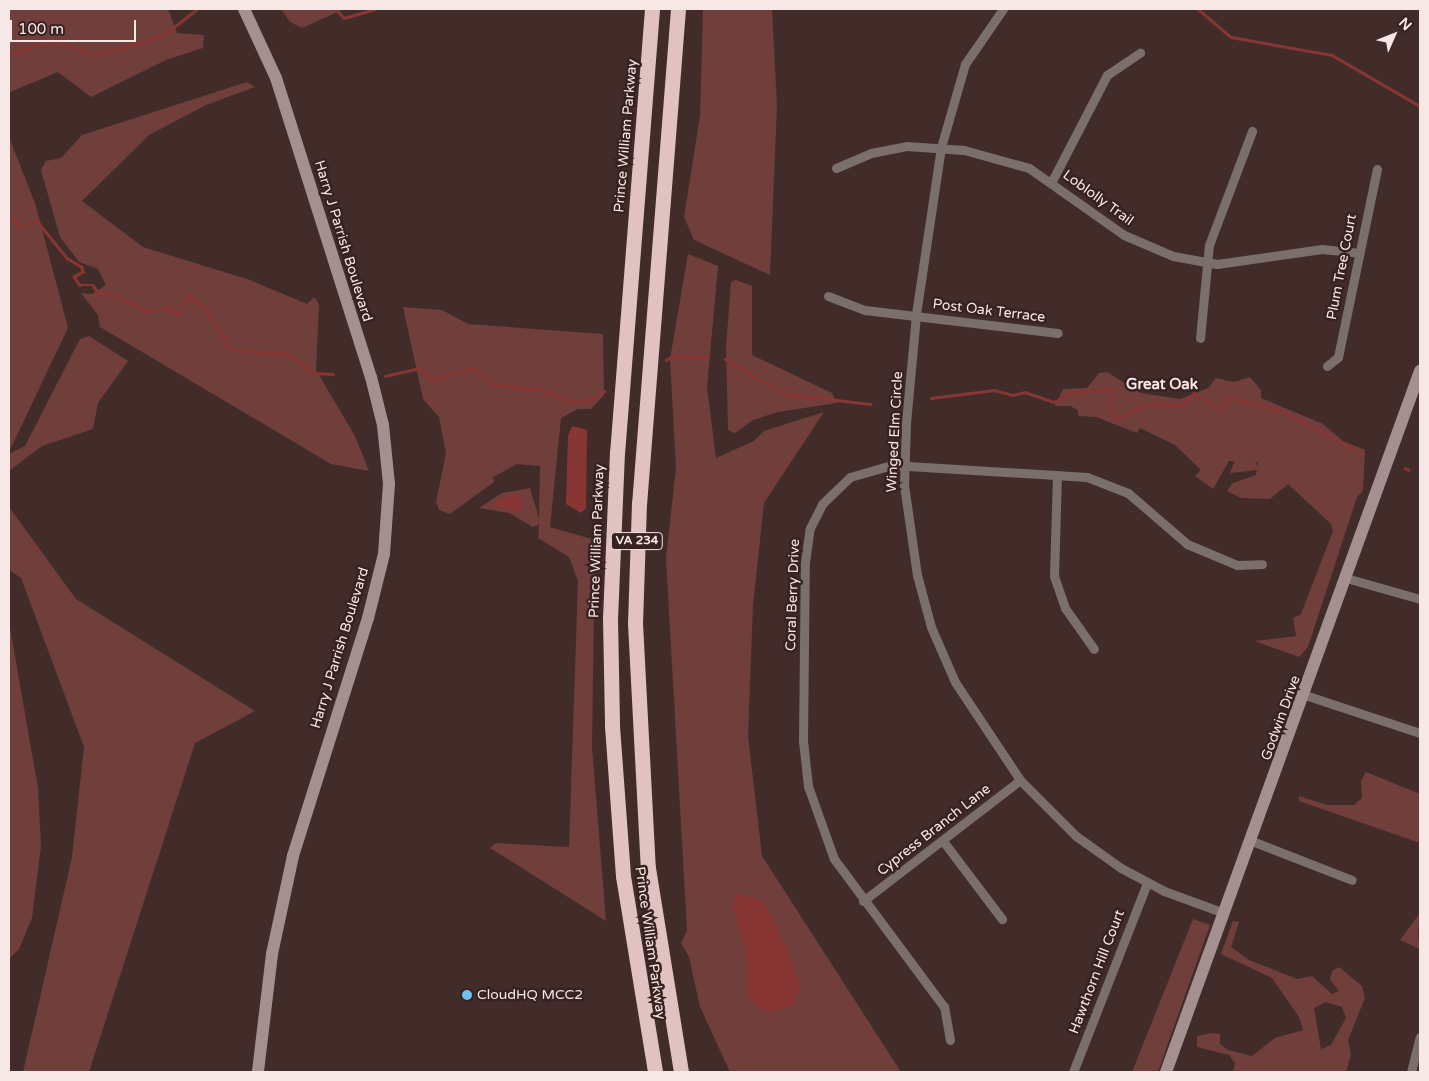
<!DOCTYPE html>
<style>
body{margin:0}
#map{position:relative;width:1429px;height:1081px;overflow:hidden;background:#422c2a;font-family:"Varela Round",sans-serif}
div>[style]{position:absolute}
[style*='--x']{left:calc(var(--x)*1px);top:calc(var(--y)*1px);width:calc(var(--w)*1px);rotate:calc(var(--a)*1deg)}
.green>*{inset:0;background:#703e3b}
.water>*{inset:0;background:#883634}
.stream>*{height:2.5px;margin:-1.25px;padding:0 1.25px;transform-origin:1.25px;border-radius:1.25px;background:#883634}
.street>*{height:9px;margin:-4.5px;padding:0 4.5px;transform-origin:4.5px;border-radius:4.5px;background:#7b6f6e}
.secondary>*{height:12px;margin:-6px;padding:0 6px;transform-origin:6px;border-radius:6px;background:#a4918f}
.highway>*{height:15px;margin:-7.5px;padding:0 7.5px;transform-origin:7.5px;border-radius:7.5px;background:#e0c3c0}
.dots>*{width:14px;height:14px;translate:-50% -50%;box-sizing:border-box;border:2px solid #382221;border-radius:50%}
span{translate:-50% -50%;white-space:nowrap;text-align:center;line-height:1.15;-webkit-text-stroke:5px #382221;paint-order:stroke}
.shield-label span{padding:1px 4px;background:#382221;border:1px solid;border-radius:4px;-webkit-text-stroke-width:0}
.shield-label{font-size:12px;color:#f7e8e7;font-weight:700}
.street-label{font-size:14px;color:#f7e8e7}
.poi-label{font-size:14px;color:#f7e8e7}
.left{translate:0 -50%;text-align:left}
.neighbourhood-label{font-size:15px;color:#f7e8e7;font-weight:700}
.frame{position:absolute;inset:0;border:10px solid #f7e8e7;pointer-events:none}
.north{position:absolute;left:1369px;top:10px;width:50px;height:50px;-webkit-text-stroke:4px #382221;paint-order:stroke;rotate:46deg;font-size:14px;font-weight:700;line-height:20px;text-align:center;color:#f7e8e7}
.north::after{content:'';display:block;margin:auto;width:18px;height:22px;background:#f7e8e7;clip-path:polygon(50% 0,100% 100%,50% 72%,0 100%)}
.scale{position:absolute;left:10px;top:20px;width:126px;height:22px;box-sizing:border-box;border:2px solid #f7e8e7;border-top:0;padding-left:6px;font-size:15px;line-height:18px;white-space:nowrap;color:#f7e8e7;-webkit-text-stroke:4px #382221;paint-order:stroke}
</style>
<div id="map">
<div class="green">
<i style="clip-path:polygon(9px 9px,168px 9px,177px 33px,204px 35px,203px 48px,166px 60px,91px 97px,58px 72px,10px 92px)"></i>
<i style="clip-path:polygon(281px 9px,344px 9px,302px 28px,290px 22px)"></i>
<i style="clip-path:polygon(703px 9px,772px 9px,777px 106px,770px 275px,694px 240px,684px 217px,700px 116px)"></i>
<i style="clip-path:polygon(247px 82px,255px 87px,206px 105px,149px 135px,82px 201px,143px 247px,250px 280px,307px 304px,314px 297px,319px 304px,316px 370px,355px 436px,369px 471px,331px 464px,100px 327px,98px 315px,81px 293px,92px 294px,106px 285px,98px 269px,79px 262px,60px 237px,41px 170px,46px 161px,61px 158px,82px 135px)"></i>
<i style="clip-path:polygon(9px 137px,36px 206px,68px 328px,9px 452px)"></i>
<i style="clip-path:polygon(688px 254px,718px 266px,707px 387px,716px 458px,754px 441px,764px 431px,824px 412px,764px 503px,753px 605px,748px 736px,762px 856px,901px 1072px,730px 1072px,700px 1007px,689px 957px,681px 943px,687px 931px,666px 558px,676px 468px,670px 359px)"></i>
<i style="clip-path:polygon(736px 280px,752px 286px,752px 355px,832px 393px,837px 403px,778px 412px,753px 420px,735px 433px,728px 430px,726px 347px,731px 282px)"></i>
<i style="clip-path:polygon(403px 307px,442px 310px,468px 324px,603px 334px,604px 395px,591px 409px,578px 409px,561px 418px,550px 527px,595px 540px,592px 747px,606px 921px,490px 848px,496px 843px,569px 847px,578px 581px,569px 557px,538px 538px,539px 524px,533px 527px,509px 513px,479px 508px,502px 493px,530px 488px,539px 518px,540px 466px,517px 464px,493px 477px,494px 482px,450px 514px,439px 510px,436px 502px,446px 453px,439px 417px,423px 399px)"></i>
<i style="clip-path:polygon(89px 336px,128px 361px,98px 403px,93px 429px,42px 446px,9px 471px,9px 454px,25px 446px,80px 339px)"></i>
<i style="clip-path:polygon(1107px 372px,1141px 393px,1180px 399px,1208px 388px,1216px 378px,1234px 382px,1250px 377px,1261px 390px,1261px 398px,1323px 424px,1343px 441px,1365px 450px,1363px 491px,1357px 497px,1308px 647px,1299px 657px,1255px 641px,1296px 636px,1293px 618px,1301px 614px,1333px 531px,1331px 524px,1288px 484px,1270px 499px,1241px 498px,1227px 491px,1233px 483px,1256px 475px,1258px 462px,1229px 461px,1213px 489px,1195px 476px,1201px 470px,1175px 445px,1140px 428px,1137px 433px,1096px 417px,1078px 416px,1078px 410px,1070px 406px,1055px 406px,1063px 389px,1087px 388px,1099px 373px)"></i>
<i style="clip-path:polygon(1235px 460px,1256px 462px,1258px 470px,1230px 473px)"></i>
<i style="clip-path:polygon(9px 507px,76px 599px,255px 711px,195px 743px,89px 1072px,23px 1072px,72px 857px,84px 747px,21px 578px,9px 570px)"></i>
<i style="clip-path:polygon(9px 622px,38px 788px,41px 846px,32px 918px,19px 949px,9px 959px)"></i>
<i style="clip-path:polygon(1366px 772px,1420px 794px,1420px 843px,1299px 801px,1299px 796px,1327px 805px,1354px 805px,1362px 798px,1361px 781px)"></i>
<i style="clip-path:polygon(1420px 913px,1418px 934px,1420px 949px,1400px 940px)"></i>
<i style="clip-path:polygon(1193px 919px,1210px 925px,1158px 1072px,1132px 1072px)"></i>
<i style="clip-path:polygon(evenodd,1233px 921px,1239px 922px,1231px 947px,1249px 960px,1297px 979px,1312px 976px,1332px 994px,1339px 991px,1330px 980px,1332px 971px,1339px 967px,1362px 986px,1365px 998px,1348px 1040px,1351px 1054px,1346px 1072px,1233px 1072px,1235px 1063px,1229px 1055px,1197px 1047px,1197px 1036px,1211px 1033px,1220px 1034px,1220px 1044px,1228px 1050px,1252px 1056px,1275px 1038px,1303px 1030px,1299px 1017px,1272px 978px,1221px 954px,1233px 921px,1326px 1002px,1342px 1007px,1346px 1018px,1331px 1045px,1321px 1049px,1314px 1008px,1326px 1002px)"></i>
</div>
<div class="water">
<i style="clip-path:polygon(572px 426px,587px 430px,586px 508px,581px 513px,566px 504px,568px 436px)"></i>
<i style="clip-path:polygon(518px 492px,523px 507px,519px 512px,494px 506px,496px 500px)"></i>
<i style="clip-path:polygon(737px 893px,764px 902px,787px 948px,801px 987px,790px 1008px,764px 1012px,748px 998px,746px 954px,733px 907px)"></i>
</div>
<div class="stream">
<i style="--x:336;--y:9;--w:12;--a:48"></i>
<i style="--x:344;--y:18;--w:32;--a:-16"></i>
<i style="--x:1198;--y:9;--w:43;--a:40.3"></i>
<i style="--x:1231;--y:37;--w:103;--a:10.1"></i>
<i style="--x:1332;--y:55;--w:102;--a:30.1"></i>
<i style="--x:9;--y:54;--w:48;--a:-15.8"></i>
<i style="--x:55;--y:41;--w:40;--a:18.9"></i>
<i style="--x:93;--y:54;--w:33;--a:-11"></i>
<i style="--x:125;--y:48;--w:42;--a:-19.3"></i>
<i style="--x:165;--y:34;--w:41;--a:-38"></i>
<i style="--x:9;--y:215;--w:16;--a:45"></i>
<i style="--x:20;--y:226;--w:18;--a:-16"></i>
<i style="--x:37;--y:221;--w:48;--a:51"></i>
<i style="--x:67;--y:258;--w:17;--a:31"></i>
<i style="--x:82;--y:267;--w:5;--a:79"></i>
<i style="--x:83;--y:272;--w:10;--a:151"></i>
<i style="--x:74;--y:277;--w:10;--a:53"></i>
<i style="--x:80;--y:285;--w:13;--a:0"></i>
<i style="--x:93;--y:285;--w:9;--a:58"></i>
<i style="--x:98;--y:293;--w:14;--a:4"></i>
<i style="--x:112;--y:294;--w:40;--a:26.6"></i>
<i style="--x:148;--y:312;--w:21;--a:-14"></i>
<i style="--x:168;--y:307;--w:13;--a:42"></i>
<i style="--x:178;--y:316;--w:23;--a:-65"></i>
<i style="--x:188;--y:295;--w:21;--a:37"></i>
<i style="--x:205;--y:308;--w:50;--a:57.3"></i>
<i style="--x:232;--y:350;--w:57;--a:4"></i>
<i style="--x:289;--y:354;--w:31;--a:38"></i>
<i style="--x:313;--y:373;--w:20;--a:3"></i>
<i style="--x:725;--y:359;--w:69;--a:30.3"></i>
<i style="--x:785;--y:394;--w:86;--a:6.7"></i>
<i style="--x:666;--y:360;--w:9;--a:-32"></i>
<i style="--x:674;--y:355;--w:33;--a:5"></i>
<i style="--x:385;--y:376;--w:36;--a:-13"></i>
<i style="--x:420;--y:368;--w:17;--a:45"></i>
<i style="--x:432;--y:380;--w:45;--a:-15.6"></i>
<i style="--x:475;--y:368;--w:23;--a:45"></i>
<i style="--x:491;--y:384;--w:50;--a:6.8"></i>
<i style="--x:541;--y:390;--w:33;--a:21"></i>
<i style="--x:572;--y:402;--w:15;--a:-4"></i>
<i style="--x:587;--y:401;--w:20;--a:-30"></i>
<i style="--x:931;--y:398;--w:64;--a:-7.2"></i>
<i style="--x:994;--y:390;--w:20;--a:15"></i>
<i style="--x:1013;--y:395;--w:12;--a:-14"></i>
<i style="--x:1025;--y:392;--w:31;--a:19"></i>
<i style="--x:1054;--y:402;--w:18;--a:-29"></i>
<i style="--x:1070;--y:393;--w:42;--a:-5.4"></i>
<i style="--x:1112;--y:389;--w:23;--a:95"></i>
<i style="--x:1110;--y:412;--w:10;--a:45"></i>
<i style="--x:1117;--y:419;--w:31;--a:-29"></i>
<i style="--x:1144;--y:404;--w:38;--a:2"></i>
<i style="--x:1182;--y:405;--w:17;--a:-45"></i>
<i style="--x:1194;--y:393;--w:30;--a:34"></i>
<i style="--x:1219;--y:410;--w:16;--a:-55"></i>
<i style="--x:1228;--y:397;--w:61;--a:15.2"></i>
<i style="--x:1287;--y:413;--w:86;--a:28.3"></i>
<i style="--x:1405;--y:468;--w:4;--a:27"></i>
</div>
<div class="street">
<i style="--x:1003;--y:9;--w:67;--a:124.6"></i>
<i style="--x:965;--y:64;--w:86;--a:106.1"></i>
<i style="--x:941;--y:147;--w:170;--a:98.5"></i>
<i style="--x:916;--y:315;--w:108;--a:95.3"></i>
<i style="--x:906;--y:423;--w:62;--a:91.8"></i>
<i style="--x:904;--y:485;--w:91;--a:81.8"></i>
<i style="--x:917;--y:575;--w:54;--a:74.9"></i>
<i style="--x:931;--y:627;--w:60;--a:66.4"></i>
<i style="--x:955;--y:682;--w:118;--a:56.4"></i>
<i style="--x:1020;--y:780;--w:79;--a:45"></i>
<i style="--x:1076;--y:836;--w:55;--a:35.4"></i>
<i style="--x:1121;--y:868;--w:49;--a:28.1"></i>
<i style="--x:1164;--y:891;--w:64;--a:20.1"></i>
<i style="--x:836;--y:168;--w:38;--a:-23"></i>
<i style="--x:871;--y:153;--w:36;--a:-11"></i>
<i style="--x:906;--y:146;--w:58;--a:3.9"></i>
<i style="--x:964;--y:150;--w:67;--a:15.5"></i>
<i style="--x:1029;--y:168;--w:116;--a:35.2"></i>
<i style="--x:1124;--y:235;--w:53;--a:23.2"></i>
<i style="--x:1173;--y:256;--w:45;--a:10.3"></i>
<i style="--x:1217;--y:264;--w:106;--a:-8.1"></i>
<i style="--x:1322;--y:249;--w:37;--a:6"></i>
<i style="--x:1052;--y:181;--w:119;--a:-62.6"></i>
<i style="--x:1107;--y:75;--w:40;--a:-34"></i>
<i style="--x:828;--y:296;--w:40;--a:21"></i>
<i style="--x:865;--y:310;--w:194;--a:6.8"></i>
<i style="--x:1200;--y:338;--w:93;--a:-84.5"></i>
<i style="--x:1209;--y:245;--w:122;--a:-69.3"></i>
<i style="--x:1327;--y:366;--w:14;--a:-39"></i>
<i style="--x:1338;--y:357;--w:192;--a:-78.3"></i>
<i style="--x:1057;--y:475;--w:101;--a:91.7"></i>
<i style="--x:1054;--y:576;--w:34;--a:71"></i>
<i style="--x:1065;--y:608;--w:50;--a:54.7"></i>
<i style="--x:1346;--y:578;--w:77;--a:15.8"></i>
<i style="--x:1305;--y:695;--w:121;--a:18.3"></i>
<i style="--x:943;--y:841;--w:98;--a:52.9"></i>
<i style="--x:1252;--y:841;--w:107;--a:21.3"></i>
<i style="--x:863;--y:901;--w:198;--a:-37.6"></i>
<i style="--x:950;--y:1040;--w:34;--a:-100"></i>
<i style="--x:944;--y:1007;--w:184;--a:-126.6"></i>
<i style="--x:834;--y:859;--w:77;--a:-109.6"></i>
<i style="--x:808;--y:786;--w:45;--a:-96.3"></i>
<i style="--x:803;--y:741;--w:179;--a:-89.4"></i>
<i style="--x:805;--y:562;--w:34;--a:-82"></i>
<i style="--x:810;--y:528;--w:27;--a:-63"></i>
<i style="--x:822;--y:504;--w:39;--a:-44"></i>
<i style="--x:850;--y:477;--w:44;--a:-15.9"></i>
<i style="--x:892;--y:465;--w:195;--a:3.5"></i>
<i style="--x:1087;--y:477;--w:44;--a:21.3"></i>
<i style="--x:1128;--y:493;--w:78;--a:40.8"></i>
<i style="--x:1187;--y:544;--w:54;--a:22.8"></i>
<i style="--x:1237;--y:565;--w:25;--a:-2"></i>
<i style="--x:1073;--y:1072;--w:203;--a:-68.6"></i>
<i style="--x:1411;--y:1072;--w:36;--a:-76"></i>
</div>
<div class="secondary">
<i style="--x:244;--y:9;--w:76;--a:65.1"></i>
<i style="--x:276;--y:78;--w:314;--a:72.4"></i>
<i style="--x:371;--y:377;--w:49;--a:76"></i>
<i style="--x:383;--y:425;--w:59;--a:84.2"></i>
<i style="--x:389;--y:484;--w:70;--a:94.1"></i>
<i style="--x:384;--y:554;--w:66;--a:104"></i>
<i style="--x:368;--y:618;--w:250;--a:107.5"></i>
<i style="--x:293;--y:856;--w:100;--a:102.1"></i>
<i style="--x:272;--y:954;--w:119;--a:96.8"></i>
<i style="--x:1166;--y:1072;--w:746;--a:-70.08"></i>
</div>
<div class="highway">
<i style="--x:652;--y:9;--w:444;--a:94.5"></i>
<i style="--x:617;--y:452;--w:166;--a:92.4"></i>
<i style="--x:610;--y:618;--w:108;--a:88.9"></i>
<i style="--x:612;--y:726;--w:150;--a:85.8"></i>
<i style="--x:623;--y:876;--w:199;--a:80.7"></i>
<i style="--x:678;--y:9;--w:496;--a:94.5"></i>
<i style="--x:639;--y:503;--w:120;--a:91.9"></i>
<i style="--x:635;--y:623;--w:245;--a:87"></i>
<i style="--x:648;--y:868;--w:207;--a:80.8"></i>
</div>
<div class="dots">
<i style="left:467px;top:995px;background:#6bc3f2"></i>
</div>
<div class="shield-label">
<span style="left:637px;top:541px">VA 234</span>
</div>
<div class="street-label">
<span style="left:626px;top:136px;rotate:-85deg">Prince William Parkway</span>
<span style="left:1098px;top:198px;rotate:36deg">Loblolly Trail</span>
<span style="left:343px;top:241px;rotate:73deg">Harry J Parrish Boulevard</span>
<span style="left:1342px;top:267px;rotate:-79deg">Plum Tree Court</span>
<span style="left:989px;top:311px;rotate:7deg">Post Oak Terrace</span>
<span style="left:895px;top:432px;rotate:-87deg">Winged Elm Circle</span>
<span style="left:597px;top:541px;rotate:-88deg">Prince William Parkway</span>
<span style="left:793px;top:595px;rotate:-88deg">Coral Berry Drive</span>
<span style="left:340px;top:648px;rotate:-73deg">Harry J Parrish Boulevard</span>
<span style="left:1281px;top:718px;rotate:-70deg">Godwin Drive</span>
<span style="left:934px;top:830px;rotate:-38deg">Cypress Branch Lane</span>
<span style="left:650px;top:943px;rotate:82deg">Prince William Parkway</span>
<span style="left:1097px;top:972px;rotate:-69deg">Hawthorn Hill Court</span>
</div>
<div class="poi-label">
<span class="left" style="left:477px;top:995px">CloudHQ MCC2</span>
</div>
<div class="neighbourhood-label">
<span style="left:1162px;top:385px">Great Oak</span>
</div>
<div class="frame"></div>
<div class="north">N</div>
<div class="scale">100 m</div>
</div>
